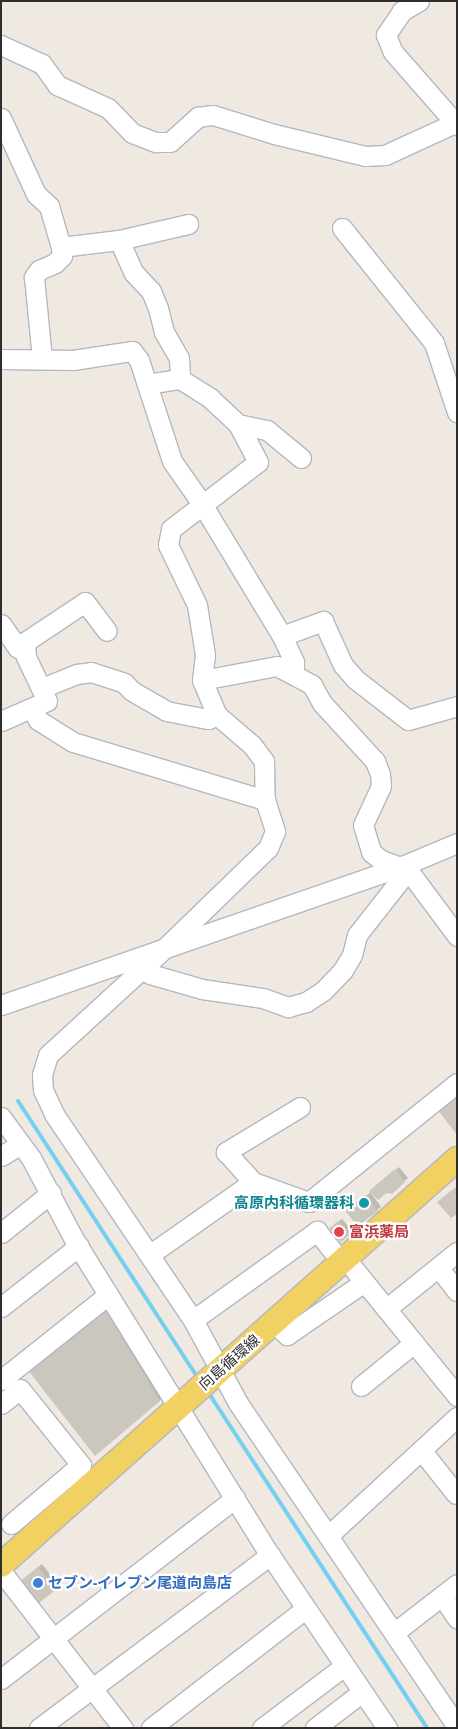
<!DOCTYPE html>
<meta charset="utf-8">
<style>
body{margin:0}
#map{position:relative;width:458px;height:1729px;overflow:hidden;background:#efe9e1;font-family:"Archivo Narrow","Noto Sans JP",sans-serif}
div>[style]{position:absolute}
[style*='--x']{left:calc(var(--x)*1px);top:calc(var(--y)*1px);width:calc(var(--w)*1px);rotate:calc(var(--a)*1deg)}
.shadow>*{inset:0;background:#0003}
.stream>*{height:4px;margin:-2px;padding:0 2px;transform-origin:2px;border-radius:2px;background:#75cff0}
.building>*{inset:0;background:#cbc7bf;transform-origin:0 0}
.roads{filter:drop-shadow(1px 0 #b4b7c1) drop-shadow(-1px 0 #b4b7c1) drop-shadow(0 1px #b4b7c1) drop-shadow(0 -1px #b4b7c1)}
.minor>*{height:19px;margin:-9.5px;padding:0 9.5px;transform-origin:9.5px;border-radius:9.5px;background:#fff}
.major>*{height:24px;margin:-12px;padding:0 12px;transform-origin:12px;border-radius:12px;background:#f2d163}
.dots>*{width:14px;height:14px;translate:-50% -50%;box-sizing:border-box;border:2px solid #fff;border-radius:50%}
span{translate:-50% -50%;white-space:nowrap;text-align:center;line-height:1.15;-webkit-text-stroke:4.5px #fff;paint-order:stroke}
.culture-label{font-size:15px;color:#0d838f;font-weight:700}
.right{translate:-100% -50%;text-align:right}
.health-label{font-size:15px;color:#be3a42;font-weight:700}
.left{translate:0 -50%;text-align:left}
.street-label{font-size:15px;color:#2e2e2e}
.shop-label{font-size:15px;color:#366cbe;font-weight:700}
.frame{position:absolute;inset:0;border:2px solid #2e2e2e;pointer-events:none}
</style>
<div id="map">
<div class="shadow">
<i style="clip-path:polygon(399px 1167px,408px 1178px,392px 1193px,371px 1193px,381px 1207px,377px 1210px,351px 1209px)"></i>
<i style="clip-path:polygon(342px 1219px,353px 1231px,349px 1234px,334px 1225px)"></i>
<i style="clip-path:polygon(113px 1301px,167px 1393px,159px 1401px,29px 1369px)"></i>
<i style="clip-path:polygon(42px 1564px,59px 1586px,56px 1590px,26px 1577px)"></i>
</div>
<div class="stream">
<i style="--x:18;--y:1101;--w:330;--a:57"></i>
<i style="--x:208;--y:1392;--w:401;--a:56.9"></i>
</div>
<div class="building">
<i style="clip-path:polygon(457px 1095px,457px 1135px,438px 1110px)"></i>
<i style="clip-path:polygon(395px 1169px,405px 1182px,392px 1194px,388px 1192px,378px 1200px,369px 1191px)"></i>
<i style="clip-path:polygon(457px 1186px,457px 1214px,451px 1218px,437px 1202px)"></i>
<i style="left:366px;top:1195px;width:20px;height:26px;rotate:53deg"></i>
<i style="left:338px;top:1221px;width:18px;height:12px;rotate:49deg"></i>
<i style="clip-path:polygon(105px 1308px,160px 1401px,95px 1456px,27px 1369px)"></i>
<i style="left:38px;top:1567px;width:29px;height:23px;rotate:52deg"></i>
</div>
<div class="roads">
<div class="minor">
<i style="--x:419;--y:1;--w:20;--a:150"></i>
<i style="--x:402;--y:11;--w:29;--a:124"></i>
<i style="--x:386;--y:35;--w:18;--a:68"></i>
<i style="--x:393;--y:52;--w:97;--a:48.8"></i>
<i style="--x:1;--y:45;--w:45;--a:24.9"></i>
<i style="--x:42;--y:64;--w:26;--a:54"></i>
<i style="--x:57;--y:85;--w:56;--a:24.3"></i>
<i style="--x:108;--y:108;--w:35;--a:46"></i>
<i style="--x:132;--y:133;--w:26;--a:21"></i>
<i style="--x:156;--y:142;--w:14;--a:0"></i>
<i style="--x:170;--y:142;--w:38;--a:-42"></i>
<i style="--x:198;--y:117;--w:15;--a:-8"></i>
<i style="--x:213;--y:115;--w:64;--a:17.3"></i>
<i style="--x:274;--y:134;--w:94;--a:13.6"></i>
<i style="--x:365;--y:156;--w:20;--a:-3"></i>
<i style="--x:385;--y:155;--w:77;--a:-24.6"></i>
<i style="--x:1;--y:118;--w:84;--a:65.3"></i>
<i style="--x:36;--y:194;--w:18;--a:43"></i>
<i style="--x:49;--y:206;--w:43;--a:73.7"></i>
<i style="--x:61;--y:247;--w:9;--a:84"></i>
<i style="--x:62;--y:256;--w:10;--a:135"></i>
<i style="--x:55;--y:263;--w:17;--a:156"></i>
<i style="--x:39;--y:270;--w:9;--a:126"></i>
<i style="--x:34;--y:277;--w:82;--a:84.4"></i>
<i style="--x:342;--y:228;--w:147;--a:51.3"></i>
<i style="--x:434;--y:343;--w:73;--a:71.6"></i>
<i style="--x:119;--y:240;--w:36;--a:66"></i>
<i style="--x:134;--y:273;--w:25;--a:47"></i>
<i style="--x:151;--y:291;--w:18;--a:68"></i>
<i style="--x:158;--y:308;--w:25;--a:76"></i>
<i style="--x:164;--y:332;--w:30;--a:60"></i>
<i style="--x:179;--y:358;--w:21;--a:87"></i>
<i style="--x:61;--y:247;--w:58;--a:-6.9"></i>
<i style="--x:119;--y:240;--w:71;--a:-13.1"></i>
<i style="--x:1;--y:359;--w:72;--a:0.8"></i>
<i style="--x:73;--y:360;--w:60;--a:-8.7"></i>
<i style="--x:132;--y:351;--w:11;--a:52"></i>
<i style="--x:139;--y:360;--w:106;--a:71.9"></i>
<i style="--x:172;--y:461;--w:52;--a:55.1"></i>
<i style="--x:202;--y:504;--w:154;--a:58.8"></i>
<i style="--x:282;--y:636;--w:29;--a:65"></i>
<i style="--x:294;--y:662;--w:11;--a:90"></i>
<i style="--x:147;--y:384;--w:33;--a:-9"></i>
<i style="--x:180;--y:379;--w:36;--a:32"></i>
<i style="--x:210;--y:398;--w:38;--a:43"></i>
<i style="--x:238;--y:424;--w:43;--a:62.2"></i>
<i style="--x:258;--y:462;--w:110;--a:142.4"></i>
<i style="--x:171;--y:529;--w:16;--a:101"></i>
<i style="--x:168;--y:545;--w:67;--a:64.2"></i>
<i style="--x:197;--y:605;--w:51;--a:80.9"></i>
<i style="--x:205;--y:655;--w:25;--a:97"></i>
<i style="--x:202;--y:680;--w:38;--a:67"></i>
<i style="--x:217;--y:715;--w:46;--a:40.6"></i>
<i style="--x:252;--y:745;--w:20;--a:53"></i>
<i style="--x:264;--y:761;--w:39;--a:89"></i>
<i style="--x:265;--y:800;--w:33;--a:72"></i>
<i style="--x:275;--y:831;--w:18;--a:112"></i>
<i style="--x:268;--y:848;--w:142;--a:135.9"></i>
<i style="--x:166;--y:947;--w:160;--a:137.5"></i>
<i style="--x:48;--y:1055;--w:21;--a:107"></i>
<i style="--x:42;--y:1075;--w:15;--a:86"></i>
<i style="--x:43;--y:1090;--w:26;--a:65"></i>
<i style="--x:54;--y:1114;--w:249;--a:56"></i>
<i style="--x:193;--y:1320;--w:94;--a:61.5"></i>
<i style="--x:238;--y:1403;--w:385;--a:55.9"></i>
<i style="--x:238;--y:424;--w:30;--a:12"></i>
<i style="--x:267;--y:430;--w:44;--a:39.5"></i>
<i style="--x:1;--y:624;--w:29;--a:55"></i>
<i style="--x:18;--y:648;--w:7;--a:27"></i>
<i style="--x:282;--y:636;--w:44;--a:-20.1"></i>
<i style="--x:323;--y:621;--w:48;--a:65.6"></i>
<i style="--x:343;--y:665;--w:18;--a:49"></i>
<i style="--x:355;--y:679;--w:67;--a:37.7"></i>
<i style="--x:408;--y:720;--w:51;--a:-15.9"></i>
<i style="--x:202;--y:680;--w:76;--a:-10.6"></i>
<i style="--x:277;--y:666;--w:40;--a:28"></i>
<i style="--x:312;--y:685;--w:21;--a:61"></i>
<i style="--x:322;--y:703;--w:79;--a:47.6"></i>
<i style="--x:375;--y:761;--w:14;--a:69"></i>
<i style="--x:380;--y:774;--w:12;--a:85"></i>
<i style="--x:381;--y:786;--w:43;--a:114.8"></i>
<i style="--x:363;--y:825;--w:28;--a:73"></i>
<i style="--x:371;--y:852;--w:13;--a:39"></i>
<i style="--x:381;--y:860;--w:29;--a:20"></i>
<i style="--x:408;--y:870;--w:82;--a:53.4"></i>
<i style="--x:42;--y:688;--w:38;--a:-22"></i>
<i style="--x:77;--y:674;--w:14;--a:-8"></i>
<i style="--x:91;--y:672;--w:35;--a:18"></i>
<i style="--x:124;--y:683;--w:11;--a:45"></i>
<i style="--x:132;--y:691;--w:39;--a:30"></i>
<i style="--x:166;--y:711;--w:43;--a:10.8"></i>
<i style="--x:208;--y:719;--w:10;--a:-24"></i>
<i style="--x:32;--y:709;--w:13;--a:61"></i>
<i style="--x:38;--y:720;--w:41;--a:32.2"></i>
<i style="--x:73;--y:742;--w:201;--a:16.8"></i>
<i style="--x:1;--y:721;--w:50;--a:-23.5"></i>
<i style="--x:47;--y:701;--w:49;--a:-115.5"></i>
<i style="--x:26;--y:657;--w:15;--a:-94"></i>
<i style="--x:25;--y:642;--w:72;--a:-33.7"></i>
<i style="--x:85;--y:602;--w:36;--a:53"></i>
<i style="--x:143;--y:968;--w:9;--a:41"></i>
<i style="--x:150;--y:974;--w:54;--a:16.1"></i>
<i style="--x:202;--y:989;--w:62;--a:8.4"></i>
<i style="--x:263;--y:998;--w:27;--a:20"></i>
<i style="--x:288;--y:1007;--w:19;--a:-16"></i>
<i style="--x:306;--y:1002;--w:20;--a:-33"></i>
<i style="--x:323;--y:991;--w:29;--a:-46"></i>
<i style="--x:343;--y:970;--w:17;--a:-59"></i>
<i style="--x:352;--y:955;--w:21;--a:-76"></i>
<i style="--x:357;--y:935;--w:83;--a:-51.9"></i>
<i style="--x:1;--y:1005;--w:424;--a:-19.1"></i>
<i style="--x:402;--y:866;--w:60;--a:-22.7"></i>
<i style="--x:300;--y:1107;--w:87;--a:148.7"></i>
<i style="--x:226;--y:1152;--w:40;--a:48"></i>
<i style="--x:253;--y:1182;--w:59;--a:19.7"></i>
<i style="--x:309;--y:1202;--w:190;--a:-38.8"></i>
<i style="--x:1;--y:1117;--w:51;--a:53.8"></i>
<i style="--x:31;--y:1158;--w:94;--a:62.1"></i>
<i style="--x:75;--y:1241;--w:370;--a:58.2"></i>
<i style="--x:270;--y:1555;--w:209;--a:55.9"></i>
<i style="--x:1;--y:1156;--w:23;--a:-31"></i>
<i style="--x:1;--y:1233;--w:64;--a:-38.7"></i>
<i style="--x:149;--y:1255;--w:127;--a:-35.1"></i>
<i style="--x:345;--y:1258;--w:178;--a:50.9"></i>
<i style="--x:438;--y:1267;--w:31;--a:52"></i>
<i style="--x:1;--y:1307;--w:99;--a:-38"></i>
<i style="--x:386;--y:1309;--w:91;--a:-38.8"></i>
<i style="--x:193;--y:1320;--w:153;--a:-35.7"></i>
<i style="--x:317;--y:1231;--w:39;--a:52"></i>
<i style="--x:274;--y:1323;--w:18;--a:43"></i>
<i style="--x:287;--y:1335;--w:93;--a:-34.5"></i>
<i style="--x:1;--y:1380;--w:137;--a:-38.5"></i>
<i style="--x:361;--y:1386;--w:68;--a:-39.1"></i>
<i style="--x:1;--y:1404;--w:24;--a:-38"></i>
<i style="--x:20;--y:1389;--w:97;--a:51.2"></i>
<i style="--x:81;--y:1465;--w:14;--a:141"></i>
<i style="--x:70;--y:1474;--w:22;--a:47"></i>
<i style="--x:421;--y:1450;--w:56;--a:51.5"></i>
<i style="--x:11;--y:1524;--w:77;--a:-40.3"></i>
<i style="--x:330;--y:1534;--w:173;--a:-42.7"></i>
<i style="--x:1;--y:1571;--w:199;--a:52.2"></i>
<i style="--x:442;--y:1596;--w:27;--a:56"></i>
<i style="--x:395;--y:1632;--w:78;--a:-37.7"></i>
<i style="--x:1;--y:1679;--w:296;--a:-37.7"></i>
<i style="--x:39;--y:1728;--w:289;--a:-36.8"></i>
<i style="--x:151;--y:1728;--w:195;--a:-37.7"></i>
<i style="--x:262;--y:1728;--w:101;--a:-37"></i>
<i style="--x:315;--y:1728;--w:58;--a:-37.3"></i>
</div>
<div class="major">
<i style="--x:1;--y:1565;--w:611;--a:-41.68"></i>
</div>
</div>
<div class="dots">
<i style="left:364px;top:1203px;background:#0f9aa8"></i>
<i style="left:339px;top:1232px;background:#e0444e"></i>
<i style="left:38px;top:1583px;background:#3f7fe0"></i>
</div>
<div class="culture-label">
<span class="right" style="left:354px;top:1203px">高原内科循環器科</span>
</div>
<div class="health-label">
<span class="left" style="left:349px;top:1232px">富浜薬局</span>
</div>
<div class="street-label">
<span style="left:229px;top:1362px;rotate:-41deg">向島循環線</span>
</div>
<div class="shop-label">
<span class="left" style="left:48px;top:1583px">セブン-イレブン尾道向島店</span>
</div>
<div class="frame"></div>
</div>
